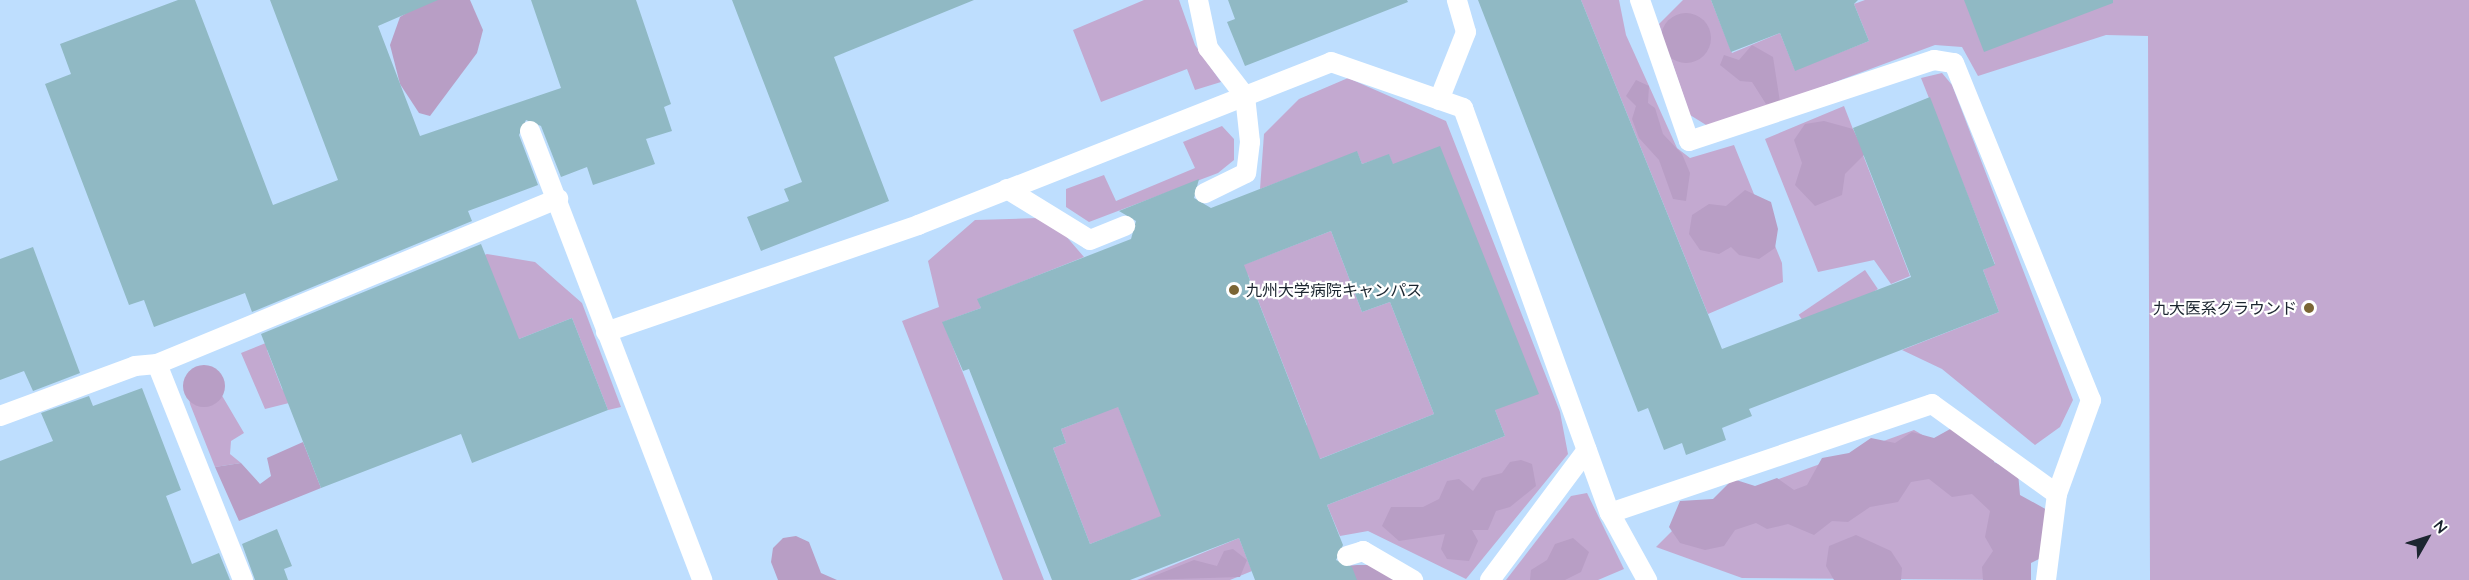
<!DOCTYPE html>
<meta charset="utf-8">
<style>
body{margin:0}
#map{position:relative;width:2469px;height:580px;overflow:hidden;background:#d3e7fd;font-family:Quicksand,"Noto Sans JP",sans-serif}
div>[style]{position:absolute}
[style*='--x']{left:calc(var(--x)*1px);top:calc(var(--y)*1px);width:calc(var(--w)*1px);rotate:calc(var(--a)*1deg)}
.built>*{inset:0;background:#bedefe;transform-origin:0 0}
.green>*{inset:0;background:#c3a9d0;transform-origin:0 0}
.forest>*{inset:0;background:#b89ec5}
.round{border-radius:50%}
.building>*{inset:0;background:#90b9c4}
.lane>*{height:20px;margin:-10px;padding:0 10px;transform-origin:10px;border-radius:10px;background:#fff}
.dots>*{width:16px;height:16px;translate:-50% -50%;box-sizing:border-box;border:3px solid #fff;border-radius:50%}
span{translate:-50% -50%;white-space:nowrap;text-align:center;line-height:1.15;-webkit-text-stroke:4.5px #fff;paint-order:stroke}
.poi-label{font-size:16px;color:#1c2630}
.left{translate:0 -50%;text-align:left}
.right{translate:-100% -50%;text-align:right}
.north{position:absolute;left:2397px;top:508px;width:60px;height:60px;-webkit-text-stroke:4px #fff;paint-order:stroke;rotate:51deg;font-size:16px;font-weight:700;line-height:24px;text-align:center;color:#1c2630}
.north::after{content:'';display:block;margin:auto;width:21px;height:27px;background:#1c2630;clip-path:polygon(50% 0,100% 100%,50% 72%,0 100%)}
</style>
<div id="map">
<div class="built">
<i style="left:0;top:0;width:2469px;height:580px"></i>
</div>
<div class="green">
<i style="clip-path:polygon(1144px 0,1179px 0,1195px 45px,1221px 82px,1195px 90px,1187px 69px,1101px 102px,1073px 30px)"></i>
<i style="clip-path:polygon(1581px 0,1619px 0,1626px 35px,1677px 148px,1690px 158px,1734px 145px,1782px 263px,1783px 282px,1708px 314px)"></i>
<i style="clip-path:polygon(1683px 0,1711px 0,1732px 53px,1780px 33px,1795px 70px,1869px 41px,1854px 4px,1865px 0,2469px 0,2469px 580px,2150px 580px,2148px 36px,2106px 35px,1978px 76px,1962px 47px,1935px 45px,1711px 128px,1690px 115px,1659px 24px)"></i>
<i style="clip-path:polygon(1942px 73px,1952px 85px,2073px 400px,2060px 427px,2035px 445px,1942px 369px,1902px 350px,1999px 312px,1983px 270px,1995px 264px,1921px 78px)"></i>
<i style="clip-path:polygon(1348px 78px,1446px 121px,1560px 412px,1568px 454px,1466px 579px,1368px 531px,1340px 536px,1327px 505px,1505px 436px,1488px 392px,1483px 394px,1389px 155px,1362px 164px,1357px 152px,1260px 189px,1264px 134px,1299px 99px)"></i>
<i style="clip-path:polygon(1844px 106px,1910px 276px,1891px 284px,1874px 260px,1818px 272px,1765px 139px)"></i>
<i style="clip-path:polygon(1222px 126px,1234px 139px,1234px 160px,1218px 173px,1089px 222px,1066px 207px,1066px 189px,1104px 175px,1116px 201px,1195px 168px,1183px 142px)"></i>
<i style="clip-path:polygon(1038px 218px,1065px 235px,1084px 257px,978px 299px,981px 308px,943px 322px,1044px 580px,1003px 580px,902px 321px,939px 307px,928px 261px,975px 220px)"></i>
<i style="clip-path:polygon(1331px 231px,1362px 312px,1390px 302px,1434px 414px,1307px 464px,1307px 425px,1248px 275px,1235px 268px)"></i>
<i style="clip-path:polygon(487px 254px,535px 262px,582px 303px,621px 407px,608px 410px,572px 318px,519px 339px,267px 350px,282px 389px,297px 401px,265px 409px,241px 353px)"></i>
<i style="left:1865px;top:270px;width:23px;height:80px;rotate:56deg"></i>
<i style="clip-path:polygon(evenodd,1149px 299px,1225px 492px,1090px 544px,1053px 448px,1066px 443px,1061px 429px,1089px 418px,1057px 335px,1149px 299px,1129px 323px,1188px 472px,1150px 487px,1091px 338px,1129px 323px)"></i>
<i style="clip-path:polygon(204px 365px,244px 433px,231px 441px,230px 454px,241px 463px,215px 467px,190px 404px,187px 385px)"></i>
<i style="clip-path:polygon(1914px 430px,2008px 485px,2021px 580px,1742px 578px,1656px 547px,1693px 510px)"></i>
<i style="clip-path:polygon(1587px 493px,1624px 569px,1598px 580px,1506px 580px,1571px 496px)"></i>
<i style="clip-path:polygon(1239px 538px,1252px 571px,1230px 580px,1137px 580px)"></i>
</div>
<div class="forest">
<i style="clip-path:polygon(428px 0,470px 0,483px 30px,477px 53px,430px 116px,419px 113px,400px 84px,390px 45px,400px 17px)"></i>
<i class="round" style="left:1661px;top:13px;width:50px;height:50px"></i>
<i style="clip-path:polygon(1752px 45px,1773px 57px,1780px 102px,1766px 104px,1752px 82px,1740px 81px,1720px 65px,1724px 55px,1739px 60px)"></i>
<i style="clip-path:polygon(1636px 80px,1649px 86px,1648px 103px,1655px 108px,1663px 134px,1682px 154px,1690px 173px,1686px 201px,1673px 199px,1659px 160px,1639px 138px,1632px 119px,1636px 106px,1626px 96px)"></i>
<i style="clip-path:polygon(1824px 121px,1853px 129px,1865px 154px,1845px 174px,1842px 195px,1815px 206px,1795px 185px,1802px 163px,1794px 140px,1805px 124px)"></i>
<i style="clip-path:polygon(1745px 190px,1771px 202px,1778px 229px,1775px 248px,1759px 259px,1739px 255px,1731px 247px,1719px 254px,1700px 250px,1689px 234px,1692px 215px,1709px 204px,1726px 206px)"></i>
<i class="round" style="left:183px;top:365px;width:42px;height:42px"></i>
<i style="clip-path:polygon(1952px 428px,1994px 455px,1994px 462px,2018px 473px,2020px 495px,2049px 511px,2039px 559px,2031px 563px,2031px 580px,1983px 580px,1982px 567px,1993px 551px,1985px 537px,1990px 511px,1972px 494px,1952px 497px,1929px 479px,1911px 482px,1898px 502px,1870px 507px,1848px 522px,1832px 521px,1814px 535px,1788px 524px,1767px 529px,1756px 523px,1735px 530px,1724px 546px,1705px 550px,1680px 543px,1669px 527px,1680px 501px,1713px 499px,1733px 479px,1755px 486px,1777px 478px,1794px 490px,1807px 485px,1822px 458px,1849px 453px,1871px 438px,1895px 443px,1912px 432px,1934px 438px)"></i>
<i style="clip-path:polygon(303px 442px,321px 488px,239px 521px,215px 467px,241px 463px,260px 484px,271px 476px,267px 458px)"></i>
<i style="clip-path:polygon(1521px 460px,1532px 464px,1536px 486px,1510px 507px,1496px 511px,1488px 530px,1472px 530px,1478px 541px,1469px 561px,1447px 559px,1441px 549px,1445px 534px,1399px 541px,1382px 526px,1391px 507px,1423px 507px,1439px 499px,1447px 481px,1459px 479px,1473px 491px,1482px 478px,1502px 473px,1510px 462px)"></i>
<i style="clip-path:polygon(1856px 535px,1891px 551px,1902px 568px,1901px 580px,1834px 580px,1826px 566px,1829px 546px)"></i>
<i style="clip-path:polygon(796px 536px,809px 542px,821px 573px,837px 580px,778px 580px,771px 562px,773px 548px,783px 538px)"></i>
<i style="clip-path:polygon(1573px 538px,1589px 552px,1581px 572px,1565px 580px,1530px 580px,1531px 570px,1547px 560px,1555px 544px)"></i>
<i style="clip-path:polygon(1233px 549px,1247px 560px,1240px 577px,1144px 580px,1194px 560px,1217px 566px,1224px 551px)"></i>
<i style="clip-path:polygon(1357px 565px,1371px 565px,1397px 580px,1338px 580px,1346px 566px)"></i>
</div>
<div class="building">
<i style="clip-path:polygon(178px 0,195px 0,273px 205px,338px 180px,270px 0,438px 0,378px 26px,420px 136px,561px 88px,531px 0,636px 0,671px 104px,664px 107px,672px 131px,646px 139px,655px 164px,593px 185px,587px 167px,561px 177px,541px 126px,526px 120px,519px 135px,538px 185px,468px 211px,472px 221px,252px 312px,245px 293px,154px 327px,144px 300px,129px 305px,45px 84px,71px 74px,60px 44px)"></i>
<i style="clip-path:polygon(732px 0,974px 0,834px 57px,889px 201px,761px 251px,747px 217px,789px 201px,784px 189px,802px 182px)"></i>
<i style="clip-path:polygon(1228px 0,1407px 0,1408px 2px,1245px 66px,1227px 22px,1235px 19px)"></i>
<i style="clip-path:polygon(1478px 0,1581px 0,1722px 349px,1911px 277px,1853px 128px,1930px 97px,1995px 265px,1983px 270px,1999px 312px,1749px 409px,1752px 416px,1722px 428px,1726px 440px,1686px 455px,1682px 443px,1664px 450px,1648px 408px,1638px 412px)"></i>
<i style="clip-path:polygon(1711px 0,1858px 0,1854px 4px,1869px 41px,1795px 71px,1780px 33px,1731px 52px)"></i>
<i style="clip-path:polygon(1964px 0,2113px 0,2113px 3px,1984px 52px)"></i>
<i style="clip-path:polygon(evenodd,1440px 146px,1539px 394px,1495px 410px,1505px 436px,1327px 505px,1343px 545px,1336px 560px,1352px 567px,1357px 580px,1255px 580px,1239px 538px,1130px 580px,1052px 580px,969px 369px,963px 371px,942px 322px,981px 308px,977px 299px,1131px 239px,1136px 221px,1119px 211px,1199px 179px,1194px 198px,1211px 208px,1357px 151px,1362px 164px,1389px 154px,1393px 164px,1440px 146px,1331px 231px,1362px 312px,1390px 302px,1434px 414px,1320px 459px,1244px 265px,1331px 231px,1440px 146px,1118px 407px,1161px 516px,1090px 544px,1053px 448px,1066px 443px,1061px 429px,1118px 407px)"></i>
<i style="clip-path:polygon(481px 244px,519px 339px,572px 318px,608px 410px,472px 463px,461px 434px,321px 488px,261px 334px)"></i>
<i style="clip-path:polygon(33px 247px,80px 373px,33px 391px,24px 371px,0 380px,0 259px)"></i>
<i style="clip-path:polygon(142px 388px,181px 490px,166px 496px,192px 564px,219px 553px,230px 580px,0 580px,0 461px,53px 441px,41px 413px,89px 396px,93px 406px)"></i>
<i style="clip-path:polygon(277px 529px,292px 566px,284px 569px,288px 580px,255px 580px,242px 544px)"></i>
</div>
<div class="lane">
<i style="--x:1198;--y:0;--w:49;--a:78.2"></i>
<i style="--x:1208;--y:48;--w:61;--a:52.4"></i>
<i style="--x:1245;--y:96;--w:46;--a:83.8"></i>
<i style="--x:1250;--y:142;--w:31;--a:97"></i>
<i style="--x:1246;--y:173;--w:46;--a:154"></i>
<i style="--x:1640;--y:0;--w:149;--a:70.8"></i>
<i style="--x:1689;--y:141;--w:258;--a:-18.3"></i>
<i style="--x:1934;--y:60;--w:20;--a:9"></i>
<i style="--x:1954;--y:63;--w:364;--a:67.9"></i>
<i style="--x:2091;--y:400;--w:100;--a:109.9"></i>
<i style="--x:2057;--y:494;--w:87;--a:97.3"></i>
<i style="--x:1439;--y:100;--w:73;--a:-68.3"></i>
<i style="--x:1466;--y:32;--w:33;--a:-106"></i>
<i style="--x:530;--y:131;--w:481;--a:69"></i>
<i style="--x:1007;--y:189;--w:97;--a:31.6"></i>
<i style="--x:1090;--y:240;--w:38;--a:-22"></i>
<i style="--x:606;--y:332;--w:330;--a:-18.9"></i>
<i style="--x:918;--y:225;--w:444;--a:-21.5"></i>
<i style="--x:1331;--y:62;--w:140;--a:19.2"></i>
<i style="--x:1463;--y:108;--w:431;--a:70.1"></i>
<i style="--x:1610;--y:513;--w:77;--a:61.1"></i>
<i style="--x:0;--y:416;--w:144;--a:-20.3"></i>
<i style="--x:135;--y:366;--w:22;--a:-5"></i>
<i style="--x:1610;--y:513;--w:340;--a:-18.7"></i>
<i style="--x:1932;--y:404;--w:154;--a:35.8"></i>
<i style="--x:1347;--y:556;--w:17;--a:-17"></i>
<i style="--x:1363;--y:551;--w:58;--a:30.1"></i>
<i style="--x:243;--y:580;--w:232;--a:-111.7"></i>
<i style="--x:157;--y:364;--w:434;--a:-22.4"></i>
<i style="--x:1490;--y:580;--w:162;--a:-53.3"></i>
</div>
<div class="dots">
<i style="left:1234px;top:290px;background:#7b6534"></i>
<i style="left:2309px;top:308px;background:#7b6534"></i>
</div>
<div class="poi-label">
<span class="left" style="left:1246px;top:290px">九州大学病院キャンパス</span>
<span class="right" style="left:2297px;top:308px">九大医系グラウンド</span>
</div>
<div class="north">N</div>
</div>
